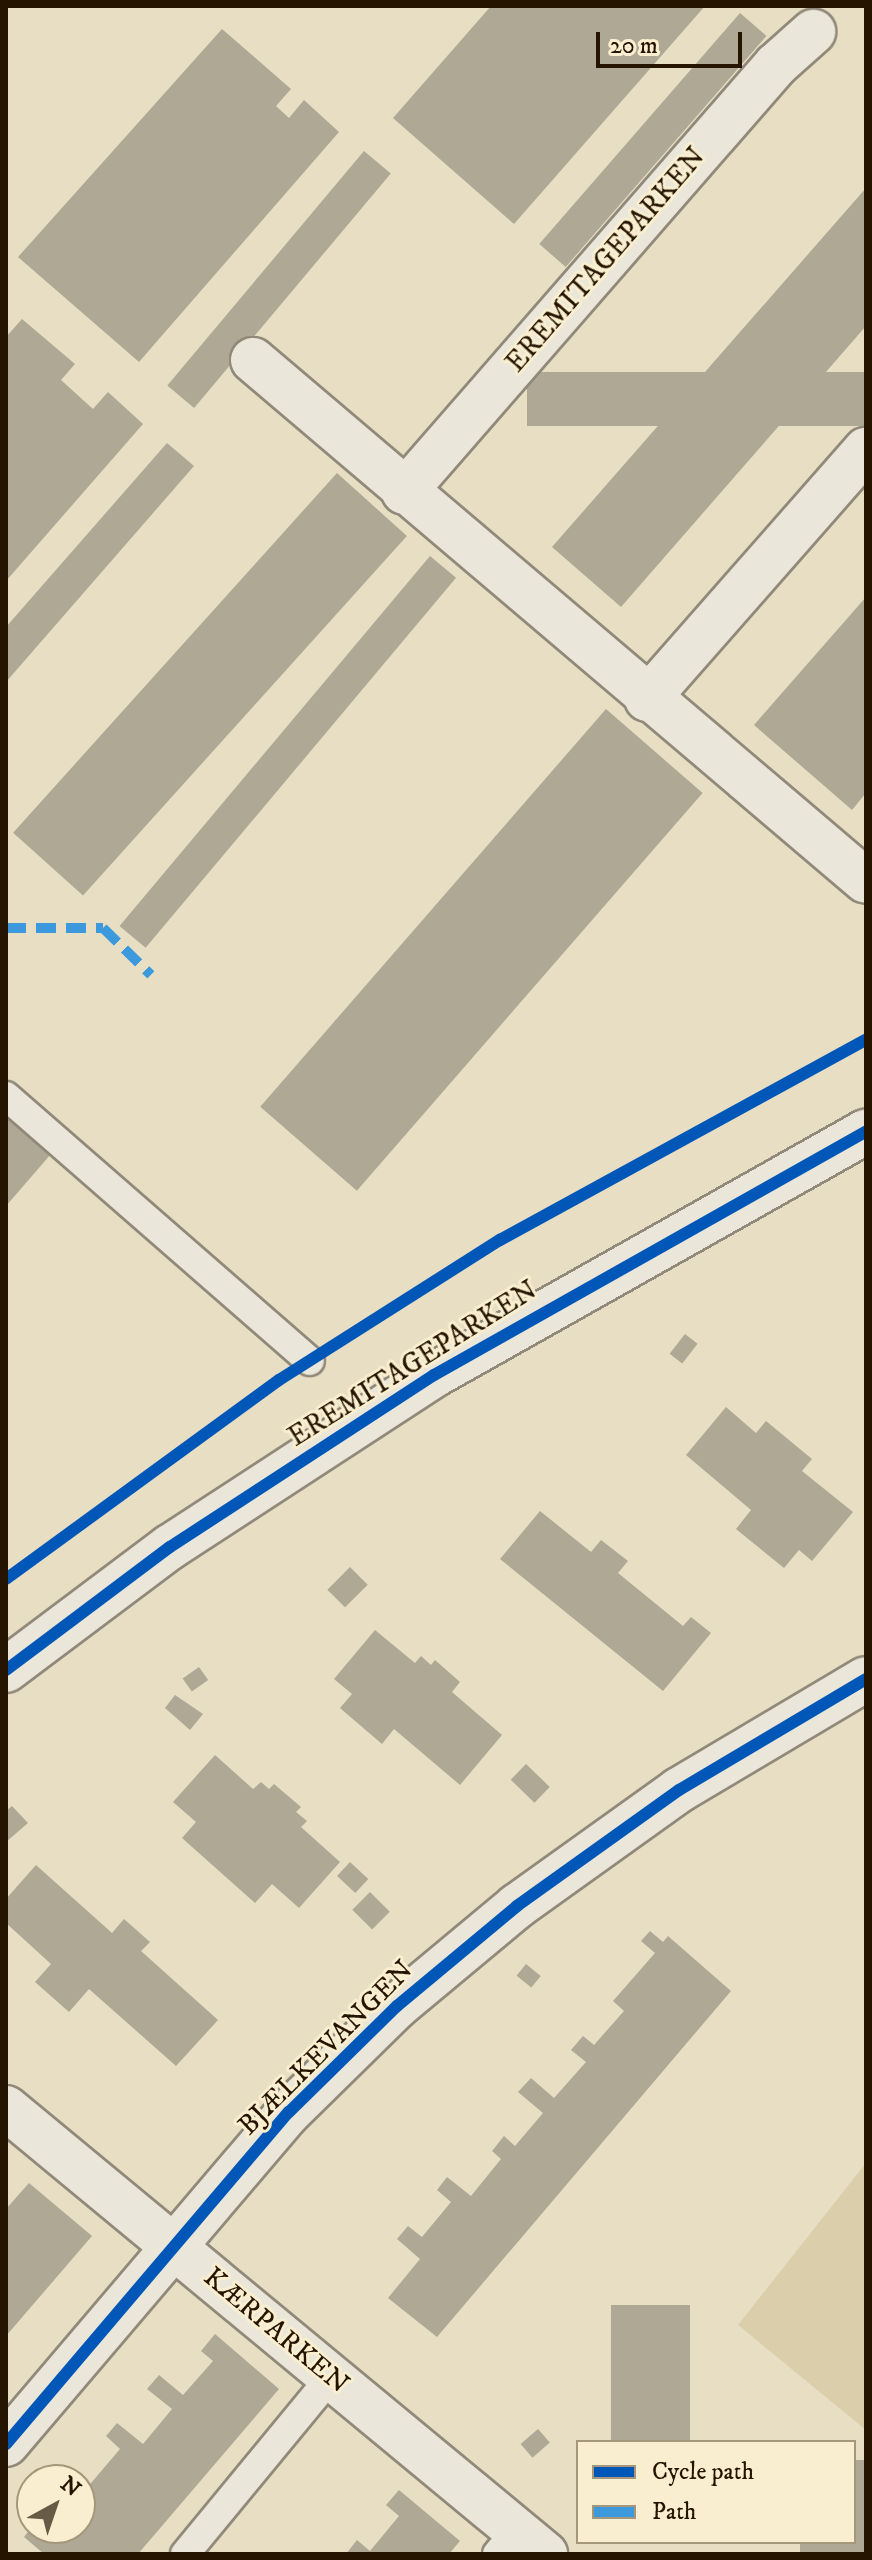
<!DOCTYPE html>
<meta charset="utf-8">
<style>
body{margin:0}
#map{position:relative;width:872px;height:2560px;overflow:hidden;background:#e7dec4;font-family:"IM FELL DW Pica",serif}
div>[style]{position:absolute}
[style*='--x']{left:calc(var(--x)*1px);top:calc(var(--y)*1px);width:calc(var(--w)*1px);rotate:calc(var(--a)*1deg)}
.green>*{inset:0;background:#dbceab}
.building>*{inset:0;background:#aea895;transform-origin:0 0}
.roads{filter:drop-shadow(2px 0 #918979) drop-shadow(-2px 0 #918979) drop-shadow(0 2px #918979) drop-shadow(0 -2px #918979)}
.service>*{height:28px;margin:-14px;padding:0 14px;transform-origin:14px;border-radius:14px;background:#eae6d9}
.minor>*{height:44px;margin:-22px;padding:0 22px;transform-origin:22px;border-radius:22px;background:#eae6d9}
.quiet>*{height:10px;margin-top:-5px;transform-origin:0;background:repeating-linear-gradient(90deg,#3c9adc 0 20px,transparent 0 30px)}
.cycleway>*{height:12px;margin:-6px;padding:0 6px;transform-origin:6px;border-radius:6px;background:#0057b8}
span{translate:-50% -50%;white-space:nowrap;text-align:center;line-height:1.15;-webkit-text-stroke:6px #f9eecf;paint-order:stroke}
.street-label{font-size:28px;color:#241400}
.frame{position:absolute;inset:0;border:8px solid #241400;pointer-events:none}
.legend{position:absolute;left:576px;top:2440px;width:280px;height:104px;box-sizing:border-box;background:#f9eecf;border:2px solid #a4977c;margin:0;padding:10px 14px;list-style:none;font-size:24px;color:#241400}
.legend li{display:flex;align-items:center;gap:16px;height:40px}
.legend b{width:40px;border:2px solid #a4977c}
.north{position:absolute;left:16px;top:2464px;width:80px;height:80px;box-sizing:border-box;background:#f9eecf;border:2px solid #a4977c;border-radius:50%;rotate:40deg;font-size:22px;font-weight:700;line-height:32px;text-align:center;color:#241400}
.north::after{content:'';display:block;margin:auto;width:28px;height:36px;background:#685b45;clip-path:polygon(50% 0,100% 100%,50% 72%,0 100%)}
.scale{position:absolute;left:596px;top:32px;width:146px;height:36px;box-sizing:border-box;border:4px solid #241400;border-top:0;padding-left:10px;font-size:24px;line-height:28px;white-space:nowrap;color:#241400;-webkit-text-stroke:6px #f9eecf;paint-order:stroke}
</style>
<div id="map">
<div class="green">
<i style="clip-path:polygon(866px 2163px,866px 2430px,738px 2325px)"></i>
</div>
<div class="building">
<i style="clip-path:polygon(491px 6px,705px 6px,514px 224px,393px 118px)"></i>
<i style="left:740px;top:13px;width:35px;height:306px;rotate:41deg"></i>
<i style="clip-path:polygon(222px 29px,291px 89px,276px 106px,289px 118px,304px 100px,339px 132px,139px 362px,18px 257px)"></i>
<i style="left:364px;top:151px;width:35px;height:306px;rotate:40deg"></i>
<i style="clip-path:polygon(866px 188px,866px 326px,621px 607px,552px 547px)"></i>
<i style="clip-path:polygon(22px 319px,75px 364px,61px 380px,93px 409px,108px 392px,143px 424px,6px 581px,6px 337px)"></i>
<i style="left:866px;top:372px;width:54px;height:339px;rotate:90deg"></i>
<i style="clip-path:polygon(167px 443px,194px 466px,6px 682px,6px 627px)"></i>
<i style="left:337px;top:473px;width:94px;height:484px;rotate:42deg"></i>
<i style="left:430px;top:556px;width:34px;height:483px;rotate:40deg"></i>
<i style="clip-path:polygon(866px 597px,866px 793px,852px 810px,754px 725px)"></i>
<i style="left:606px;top:709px;width:128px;height:527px;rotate:41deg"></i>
<i style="clip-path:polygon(6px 1115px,51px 1154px,6px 1206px)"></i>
<i style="left:685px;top:1334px;width:16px;height:25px;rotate:38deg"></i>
<i style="clip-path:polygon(726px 1407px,756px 1433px,766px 1421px,812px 1459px,802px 1471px,853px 1512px,812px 1561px,799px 1550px,784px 1568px,736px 1529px,751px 1510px,686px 1455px)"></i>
<i style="clip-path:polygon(540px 1511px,591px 1552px,601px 1540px,628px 1561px,618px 1573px,683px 1626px,691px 1617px,711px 1633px,663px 1691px,500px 1559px)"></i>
<i style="left:350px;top:1567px;width:25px;height:32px;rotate:45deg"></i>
<i style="clip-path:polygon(375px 1630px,415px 1663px,421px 1656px,431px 1665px,435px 1660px,460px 1682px,452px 1692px,502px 1735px,460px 1785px,394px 1729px,382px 1744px,340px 1708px,352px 1694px,334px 1679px)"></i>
<i style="left:199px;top:1667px;width:16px;height:20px;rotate:55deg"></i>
<i style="clip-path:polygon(175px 1695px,203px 1714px,190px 1730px,165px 1708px)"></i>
<i style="clip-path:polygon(215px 1755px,253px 1789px,261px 1782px,269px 1789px,274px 1784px,301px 1807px,296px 1812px,307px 1821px,301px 1827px,340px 1862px,299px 1908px,272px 1884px,255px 1903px,182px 1838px,196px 1822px,173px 1802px)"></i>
<i style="left:526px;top:1764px;width:33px;height:22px;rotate:44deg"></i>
<i style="clip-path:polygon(12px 1806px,28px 1823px,6px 1842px,6px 1811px)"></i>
<i style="left:350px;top:1862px;width:25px;height:19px;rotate:43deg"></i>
<i style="clip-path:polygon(36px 1865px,112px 1933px,124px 1919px,150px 1942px,141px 1951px,218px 2020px,176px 2066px,89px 1989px,69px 2012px,35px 1982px,51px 1964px,6px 1923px,6px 1899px)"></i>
<i style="left:370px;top:1892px;width:28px;height:25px;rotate:45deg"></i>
<i style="clip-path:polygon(650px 1931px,663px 1942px,668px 1936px,731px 1991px,437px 2337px,388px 2298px,420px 2259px,397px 2239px,408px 2226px,422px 2237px,451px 2202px,437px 2190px,447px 2177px,471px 2196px,501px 2159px,492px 2151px,504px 2136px,515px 2146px,543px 2113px,518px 2092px,531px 2078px,554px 2098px,586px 2062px,571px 2050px,583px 2036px,594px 2045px,624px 2011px,613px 2001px,655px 1953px,641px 1941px)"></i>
<i style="left:526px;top:1964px;width:19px;height:15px;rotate:39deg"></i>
<i style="clip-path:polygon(29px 2183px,92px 2236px,6px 2336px,6px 2209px)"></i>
<i style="left:611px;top:2305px;width:79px;height:137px"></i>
<i style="clip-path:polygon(215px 2334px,279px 2389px,138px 2554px,44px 2554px,24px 2537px,31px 2528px,80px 2528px,80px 2496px,120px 2449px,106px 2436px,117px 2423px,143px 2444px,172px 2409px,147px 2389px,159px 2375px,183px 2395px,213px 2361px,201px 2351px)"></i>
<i style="left:538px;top:2429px;width:18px;height:23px;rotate:49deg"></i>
<i style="clip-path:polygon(854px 2460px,866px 2460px,866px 2554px,800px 2554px,800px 2542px,854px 2542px)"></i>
<i style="clip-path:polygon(399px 2490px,460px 2541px,449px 2554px,346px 2554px,357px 2540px,370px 2551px,399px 2516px,386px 2505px)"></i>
</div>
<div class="roads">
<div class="service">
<i style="--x:6;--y:1096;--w:403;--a:41.1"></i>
<i style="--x:185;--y:2554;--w:229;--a:-50.5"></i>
<i style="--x:497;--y:2554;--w:31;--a:-50"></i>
</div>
<div class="minor">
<i style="--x:253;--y:360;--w:804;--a:40.36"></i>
<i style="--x:404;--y:492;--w:566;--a:-48.94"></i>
<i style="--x:776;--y:65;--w:50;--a:-41.7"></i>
<i style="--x:647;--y:699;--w:332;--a:-48.7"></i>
<i style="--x:6;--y:1670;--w:205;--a:-36.9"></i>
<i style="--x:170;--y:1547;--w:315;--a:-33.1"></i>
<i style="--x:434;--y:1375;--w:496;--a:-29.4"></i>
<i style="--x:6;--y:2108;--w:700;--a:39.61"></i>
<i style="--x:6;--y:2444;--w:436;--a:-49.6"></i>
<i style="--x:289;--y:2112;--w:151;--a:-44.5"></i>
<i style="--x:397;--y:2006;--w:156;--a:-39.8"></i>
<i style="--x:517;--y:1906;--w:199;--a:-35.6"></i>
<i style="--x:679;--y:1790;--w:217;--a:-30.7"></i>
</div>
</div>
<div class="quiet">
<i style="--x:6;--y:928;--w:97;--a:0"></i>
<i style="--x:103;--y:928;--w:67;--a:44.4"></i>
</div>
<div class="cycleway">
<i style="--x:6;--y:1579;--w:338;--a:-36.1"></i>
<i style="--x:279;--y:1380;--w:262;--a:-32.4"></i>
<i style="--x:500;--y:1240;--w:417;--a:-28.7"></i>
<i style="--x:6;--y:1670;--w:205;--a:-36.9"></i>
<i style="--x:170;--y:1547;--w:315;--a:-33.1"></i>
<i style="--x:434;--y:1375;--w:496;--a:-29.4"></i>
<i style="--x:6;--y:2444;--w:436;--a:-49.6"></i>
<i style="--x:289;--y:2112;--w:151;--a:-44.5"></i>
<i style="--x:397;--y:2006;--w:156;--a:-39.8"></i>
<i style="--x:517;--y:1906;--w:199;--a:-35.6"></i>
<i style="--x:679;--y:1790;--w:217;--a:-30.7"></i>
</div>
<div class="street-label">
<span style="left:606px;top:260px;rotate:-49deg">EREMITAGEPARKEN</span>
<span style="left:413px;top:1364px;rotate:-32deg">EREMITAGEPARKEN</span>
<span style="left:326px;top:2048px;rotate:-45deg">BJÆLKEVANGEN</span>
<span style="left:276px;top:2331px;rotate:40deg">KÆRPARKEN</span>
</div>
<div class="frame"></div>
<ul class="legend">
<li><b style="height:10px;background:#0057b8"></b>Cycle path</li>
<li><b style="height:10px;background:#3c9adc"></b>Path</li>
</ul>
<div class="north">N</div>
<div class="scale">20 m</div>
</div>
